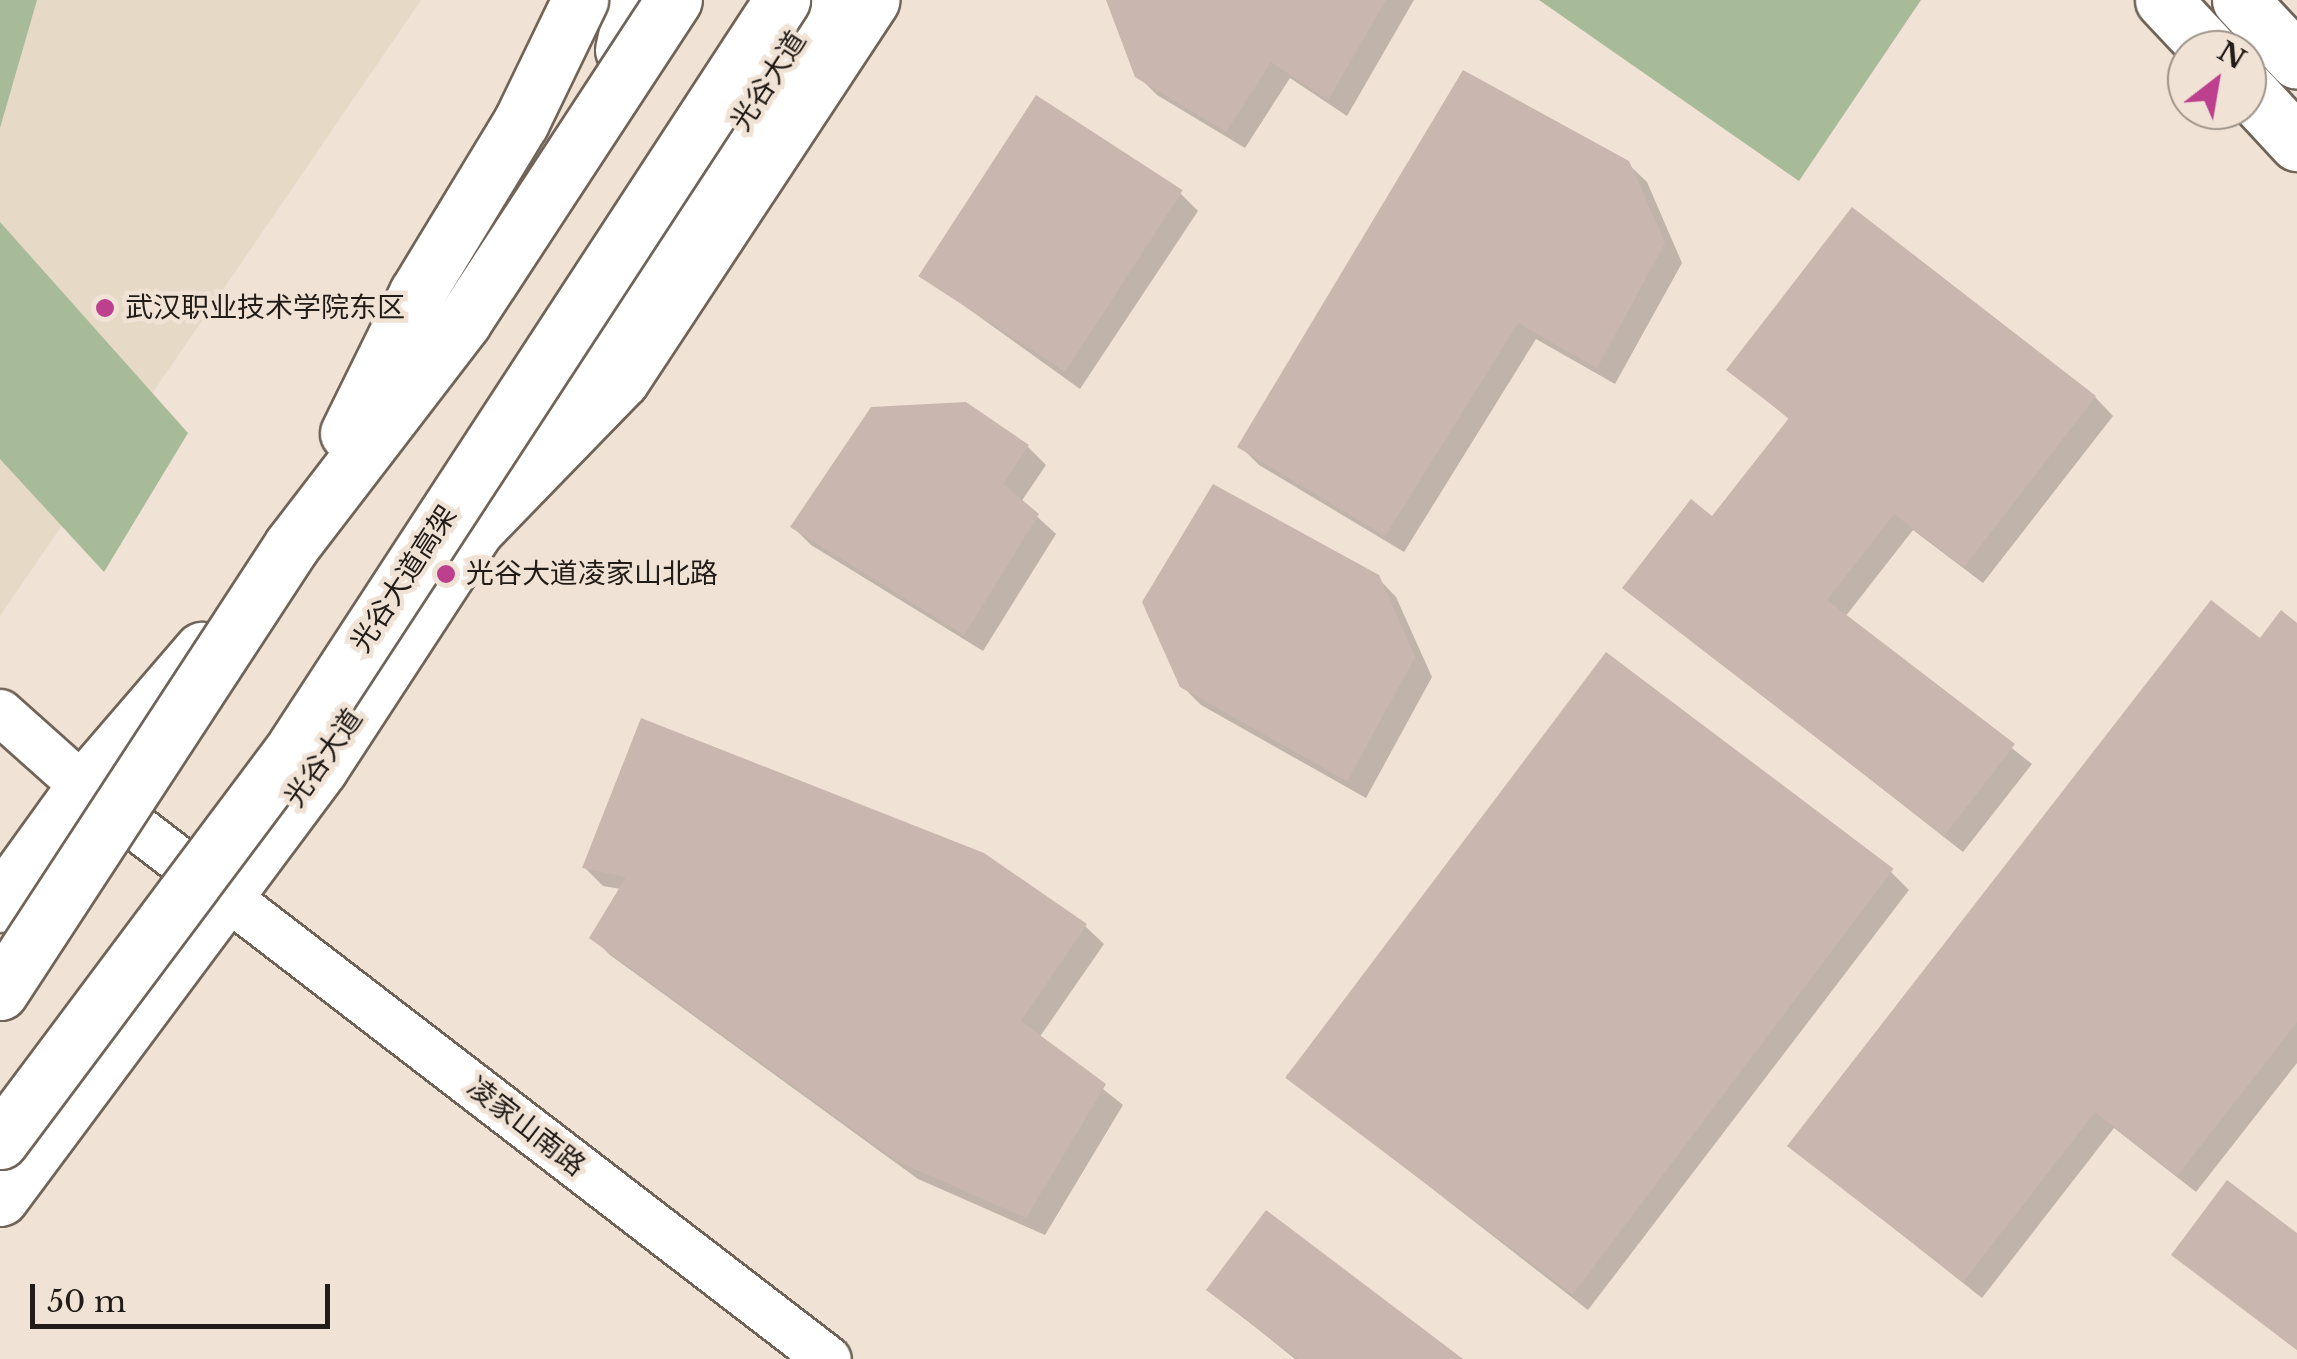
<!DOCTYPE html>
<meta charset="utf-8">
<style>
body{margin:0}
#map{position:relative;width:2297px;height:1359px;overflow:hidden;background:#f0e2d5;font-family:"Libre Baskerville","Noto Sans SC",serif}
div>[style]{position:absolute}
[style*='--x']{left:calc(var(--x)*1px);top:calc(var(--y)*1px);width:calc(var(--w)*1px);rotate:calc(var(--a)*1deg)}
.education>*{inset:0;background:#e6d9c5}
.green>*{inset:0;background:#a8bb98}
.shadow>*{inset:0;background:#0003}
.building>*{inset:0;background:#c9b7af;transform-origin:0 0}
.roads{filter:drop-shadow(2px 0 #706458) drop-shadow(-2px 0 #706458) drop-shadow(0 2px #706458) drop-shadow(0 -2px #706458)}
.minor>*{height:45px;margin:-22.5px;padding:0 22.5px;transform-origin:22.5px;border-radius:22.5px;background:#fff}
.secondary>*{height:55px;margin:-27.5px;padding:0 27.5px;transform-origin:27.5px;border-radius:27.5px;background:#fff}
.primary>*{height:55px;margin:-27.5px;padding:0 27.5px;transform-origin:27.5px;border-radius:27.5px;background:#fff}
.trunk>*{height:55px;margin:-27.5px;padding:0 27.5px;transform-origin:27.5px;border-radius:27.5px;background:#fff}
.bridges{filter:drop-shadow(2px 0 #706458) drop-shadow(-2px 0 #706458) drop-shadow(0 2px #706458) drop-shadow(0 -2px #706458)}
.trunk-bridge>*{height:55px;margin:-27.5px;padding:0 27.5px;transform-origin:27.5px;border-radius:27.5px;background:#fff}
.dots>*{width:28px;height:28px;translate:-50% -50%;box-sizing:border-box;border:5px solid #f0e2d5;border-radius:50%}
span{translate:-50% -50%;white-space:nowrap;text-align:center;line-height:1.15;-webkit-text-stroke:9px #f0e2d5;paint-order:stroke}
.street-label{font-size:28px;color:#211c17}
.poi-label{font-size:28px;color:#211c17}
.left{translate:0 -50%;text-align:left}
.north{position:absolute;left:2167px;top:30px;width:100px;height:100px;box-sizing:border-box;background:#f0e2d5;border:2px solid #9d9389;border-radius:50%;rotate:31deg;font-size:28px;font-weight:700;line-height:40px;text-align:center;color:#211c17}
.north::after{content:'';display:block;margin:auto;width:35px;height:45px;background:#bd408f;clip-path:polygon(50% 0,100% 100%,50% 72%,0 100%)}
.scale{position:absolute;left:30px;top:1284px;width:300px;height:45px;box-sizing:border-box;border:5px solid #211c17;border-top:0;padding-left:12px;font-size:30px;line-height:35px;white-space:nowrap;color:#211c17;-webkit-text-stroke:8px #f0e2d5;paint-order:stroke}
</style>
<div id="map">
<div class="education">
<i style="clip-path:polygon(0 0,421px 0,0 616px)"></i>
</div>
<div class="green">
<i style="clip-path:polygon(0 0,37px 0,0 128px)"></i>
<i style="clip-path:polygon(1539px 0,1921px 0,1799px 181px)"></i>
<i style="clip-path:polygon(0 222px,188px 433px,104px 572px,0 459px)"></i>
</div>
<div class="shadow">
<i style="clip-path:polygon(1109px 0,1414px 0,1347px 116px,1290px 78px,1245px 148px,1157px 95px,1138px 76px)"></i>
<i style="clip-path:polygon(1627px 163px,1647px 182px,1682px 263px,1615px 384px,1536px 339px,1404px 552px,1259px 465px,1241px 447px)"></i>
<i style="clip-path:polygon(1180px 193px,1198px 211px,1080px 389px,920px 274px)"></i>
<i style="clip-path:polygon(1729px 369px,2095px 397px,2113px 416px,1983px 583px,1913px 530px,1845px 617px,2032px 764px,1963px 852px,1626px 588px,1713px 520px,1790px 420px)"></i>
<i style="clip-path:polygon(1028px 447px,1046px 465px,1021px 502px,1056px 534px,983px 651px,811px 545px,793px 527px)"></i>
<i style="clip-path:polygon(1377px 577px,1396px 597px,1432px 677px,1366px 798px,1201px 705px,1182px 686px)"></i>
<i style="clip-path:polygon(2297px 626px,2297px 1063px,2196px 1192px,2114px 1128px,1982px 1298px,1790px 1146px,2260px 641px)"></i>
<i style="clip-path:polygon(585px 868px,1085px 926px,1104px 944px,1039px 1038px,1123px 1105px,1045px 1235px,918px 1179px,610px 955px,592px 937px,621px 889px,603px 886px)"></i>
<i style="clip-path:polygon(1891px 872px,1909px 890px,1588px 1310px,1286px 1075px)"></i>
<i style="clip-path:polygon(2297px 1236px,2297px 1350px,2174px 1254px)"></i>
<i style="clip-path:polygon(1209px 1290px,1459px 1359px,1295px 1359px)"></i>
</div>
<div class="building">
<i style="clip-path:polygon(1106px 0,1386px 0,1328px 100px,1271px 62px,1226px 132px,1135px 77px)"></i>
<i style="clip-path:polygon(1463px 70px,1629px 161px,1665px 243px,1597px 368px,1518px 323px,1385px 536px,1237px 447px)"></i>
<i style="left:1036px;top:95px;width:175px;height:216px;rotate:33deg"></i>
<i style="clip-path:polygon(1852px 207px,2096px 396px,1964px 567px,1894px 514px,1827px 600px,2015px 744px,1944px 836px,1622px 588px,1691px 499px,1712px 516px,1789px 418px,1726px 370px)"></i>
<i style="clip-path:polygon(966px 402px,1029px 445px,1003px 484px,1039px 514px,964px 635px,790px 527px,871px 407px)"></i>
<i style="clip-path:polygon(1213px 484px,1379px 575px,1415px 657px,1347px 781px,1180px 687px,1142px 602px)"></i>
<i style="clip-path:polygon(2211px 600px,2260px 638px,2281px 610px,2297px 623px,2297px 1022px,2177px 1176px,2095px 1112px,1963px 1282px,1787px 1146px)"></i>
<i style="left:1606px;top:652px;width:360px;height:533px;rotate:37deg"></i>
<i style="clip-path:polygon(641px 718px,984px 853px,1087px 924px,1021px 1021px,1106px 1084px,1026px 1218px,897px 1161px,589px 938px,626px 877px,582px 868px)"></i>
<i style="clip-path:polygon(2227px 1180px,2297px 1233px,2297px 1350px,2171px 1255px)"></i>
<i style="clip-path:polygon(1266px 1210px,1463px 1359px,1298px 1359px,1206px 1290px)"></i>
</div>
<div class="roads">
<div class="minor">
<i style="--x:0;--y:712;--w:113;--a:41.8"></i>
<i style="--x:84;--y:787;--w:938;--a:37.55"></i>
</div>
<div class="secondary">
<i style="--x:2163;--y:0;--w:69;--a:46.8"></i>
<i style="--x:2247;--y:89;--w:74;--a:47.2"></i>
</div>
<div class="primary">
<i style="--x:0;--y:904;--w:144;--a:-54.3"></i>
<i style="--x:84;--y:787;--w:181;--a:-49.3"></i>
<i style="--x:0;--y:1198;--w:536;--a:-53.34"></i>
<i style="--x:320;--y:768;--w:917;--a:-56.88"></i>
</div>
<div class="trunk">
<i style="--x:2240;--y:0;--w:83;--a:46.9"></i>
<i style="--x:623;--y:50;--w:51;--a:-77.6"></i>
<i style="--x:476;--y:529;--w:208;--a:-45.8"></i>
<i style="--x:621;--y:380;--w:455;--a:-56.6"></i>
</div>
</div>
<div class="bridges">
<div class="trunk-bridge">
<i style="--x:348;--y:433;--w:156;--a:-63.8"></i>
<i style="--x:417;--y:293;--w:200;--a:-58.7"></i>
<i style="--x:521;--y:122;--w:136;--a:-64.2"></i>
<i style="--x:0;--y:992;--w:534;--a:-56.85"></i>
<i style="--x:292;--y:545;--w:281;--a:-52.5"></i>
<i style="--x:463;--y:322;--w:385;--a:-56.8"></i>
<i style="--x:0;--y:1141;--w:493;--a:-53.2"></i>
<i style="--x:295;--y:746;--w:891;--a:-56.86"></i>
</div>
</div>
<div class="dots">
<i style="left:105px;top:308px;background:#bd408f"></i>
<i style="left:446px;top:574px;background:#bd408f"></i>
</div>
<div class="street-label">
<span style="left:769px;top:81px;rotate:-57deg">光谷大道</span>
<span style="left:404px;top:579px;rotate:-57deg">光谷大道高架</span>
<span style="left:324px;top:758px;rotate:-55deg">光谷大道</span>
<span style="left:526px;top:1127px;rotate:38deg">凌家山南路</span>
</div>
<div class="poi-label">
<span class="left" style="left:125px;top:308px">武汉职业技术学院东区</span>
<span class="left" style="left:466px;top:574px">光谷大道凌家山北路</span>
</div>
<div class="north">N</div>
<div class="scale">50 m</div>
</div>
